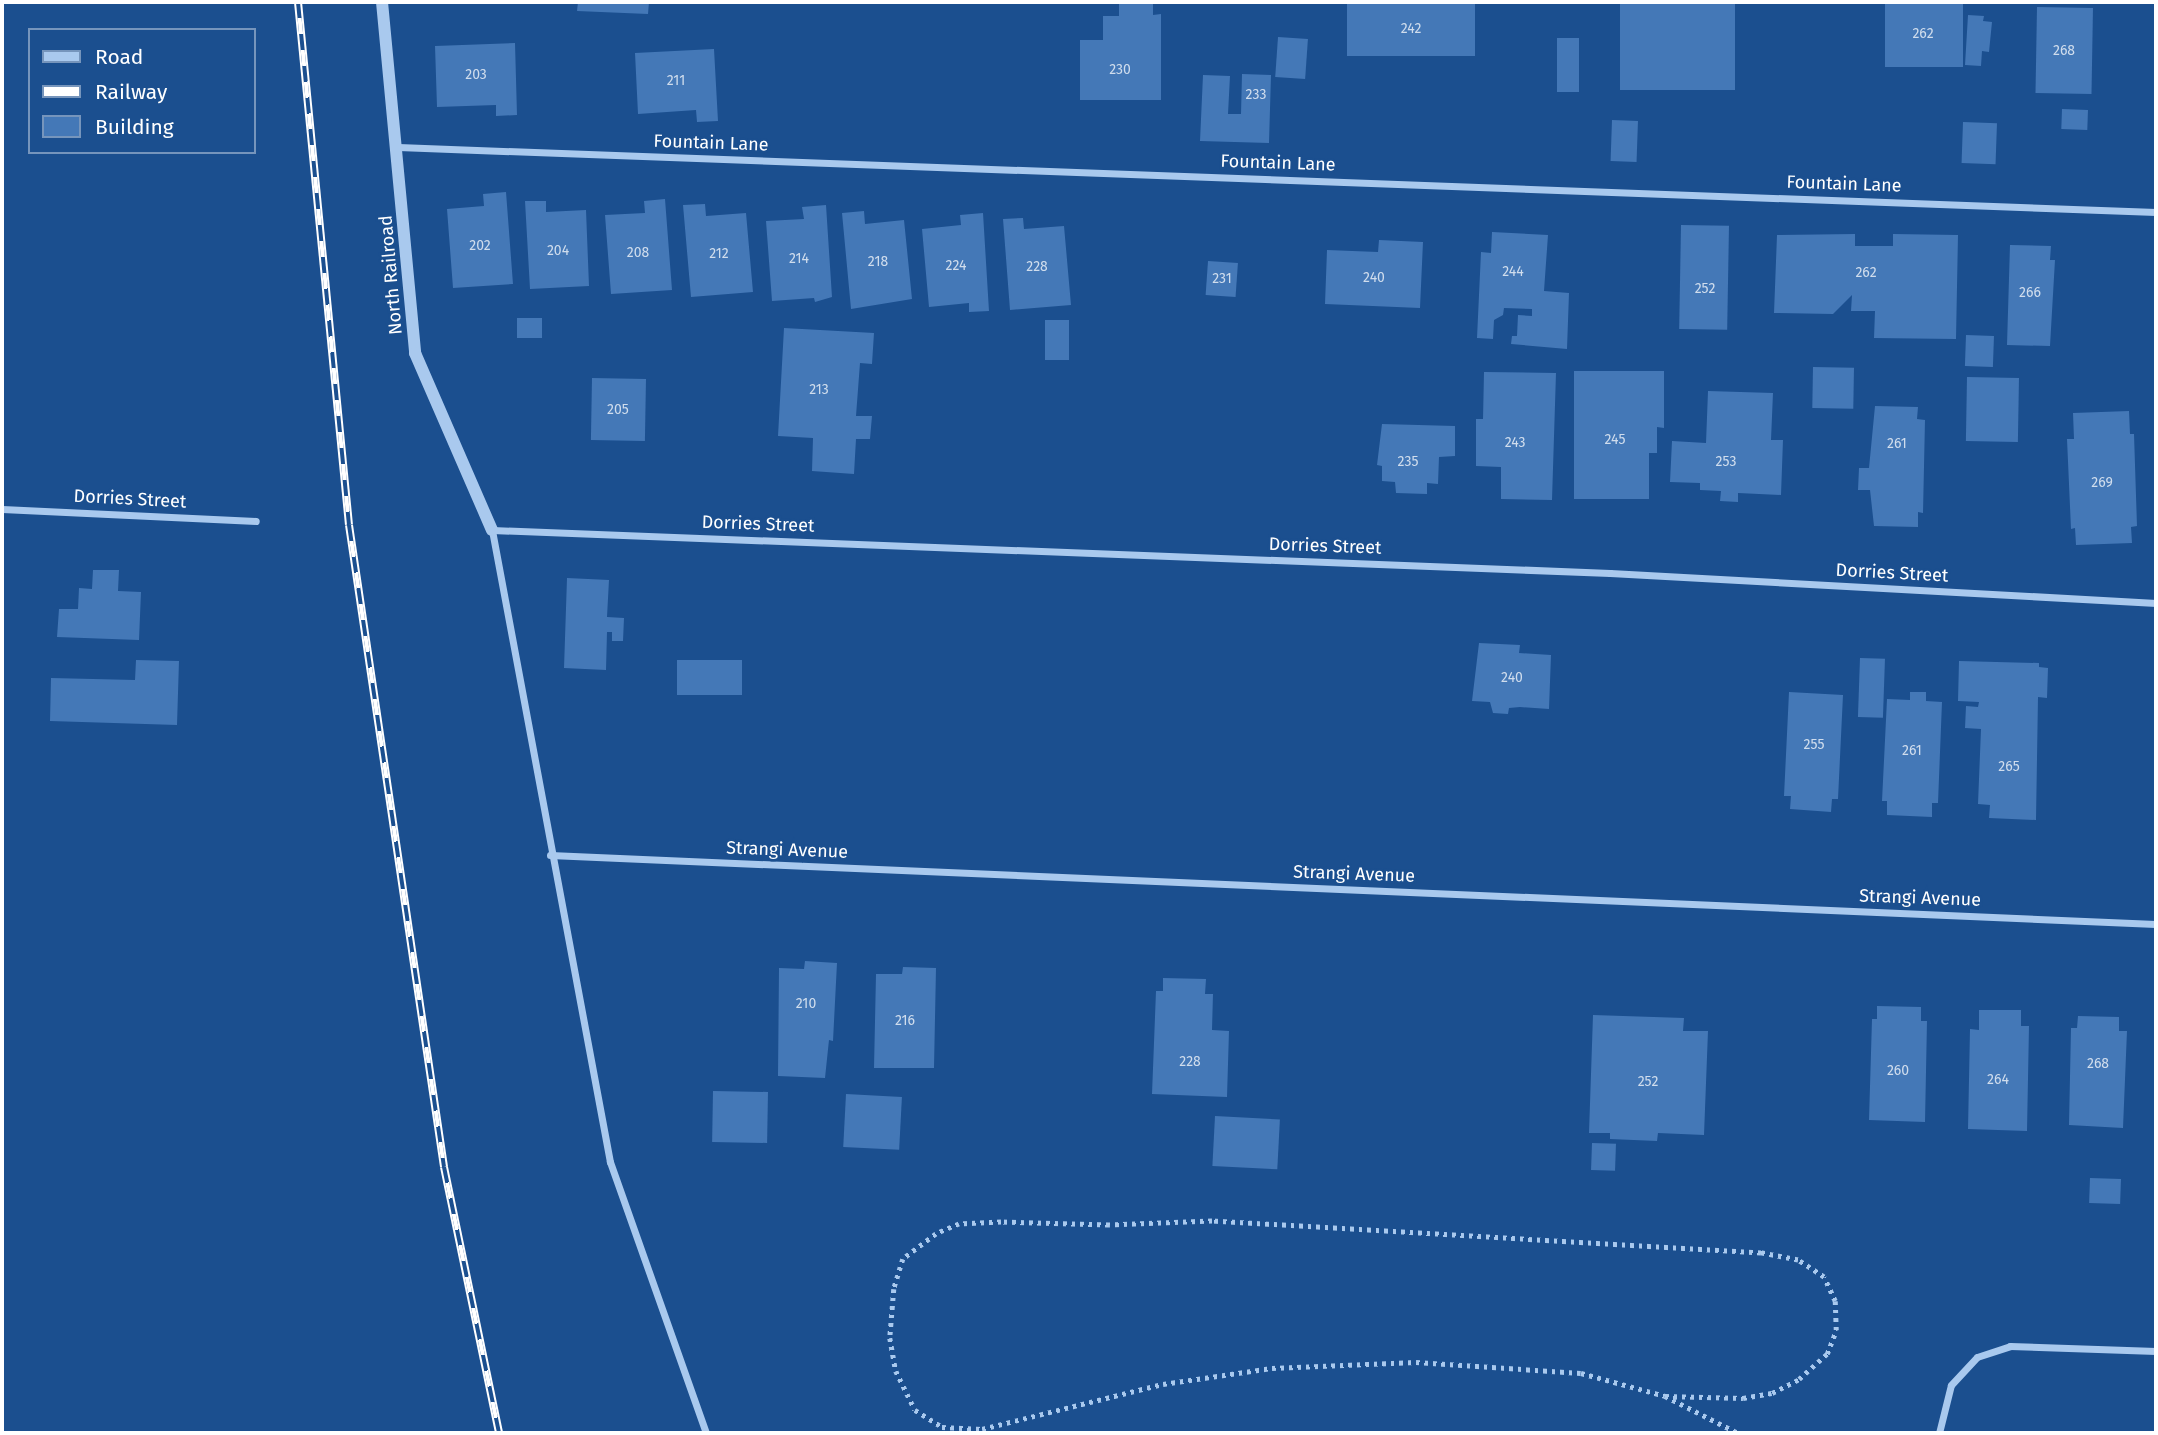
<!DOCTYPE html>
<style>
body{margin:0}
#map{position:relative;width:2158px;height:1435px;overflow:hidden;background:#1b4f8f;font-family:"Fira Sans",sans-serif}
div>[style]{position:absolute}
[style*='--x']{left:calc(var(--x)*1px);top:calc(var(--y)*1px);width:calc(var(--w)*1px);rotate:calc(var(--a)*1deg)}
.building>*{inset:0;background:#4478b7;transform-origin:0 0}
.path>*{height:4.5px;margin-top:-2.25px;transform-origin:0;background:repeating-linear-gradient(90deg,#a9c9ee 0 3.5px,transparent 0 8.5px)}
.minor>*{height:7px;margin:-3.5px;padding:0 3.5px;transform-origin:3.5px;border-radius:3.5px;background:#a9c9ee}
.tertiary>*{height:12px;margin:-6px;padding:0 6px;transform-origin:6px;border-radius:6px;background:#a9c9ee}
.rail>*{height:8px;margin-top:-4px;transform-origin:0;background:repeating-linear-gradient(90deg,#1b4f8f 0 16px,#fff 0 32px);box-sizing:border-box;border-block:2px solid #fff}
span{translate:-50% -50%;white-space:nowrap;text-align:center;line-height:1.15;-webkit-text-stroke:5px #1b4f8f;paint-order:stroke}
.number-label{font-size:14px;color:#d0dded}
.number-label span{-webkit-text-stroke-width:0}
.street-label{font-size:18px;color:#fff}
.frame{position:absolute;inset:0;border:4px solid #fff;pointer-events:none}
.legend{position:absolute;left:28px;top:28px;width:228px;height:126px;box-sizing:border-box;background:#1b4f8f;border:2px solid #7695bc;margin:0;padding:9px 12px;list-style:none;font-size:21px;color:#fff}
.legend li{display:flex;align-items:center;gap:14px;height:35px}
.legend b{width:35px;border:2px solid #7695bc}
</style>
<div id="map">
<div class="building">
<i style="clip-path:polygon(578px 2px,649px 2px,648px 14px,577px 11px)"></i>
<i style="left:1347px;top:2px;width:128px;height:54px"></i>
<i style="left:1620px;top:2px;width:115px;height:88px"></i>
<i style="left:1885px;top:2px;width:78px;height:65px"></i>
<i style="clip-path:polygon(1119px 3px,1153px 3px,1153px 15px,1161px 14px,1161px 100px,1080px 100px,1080px 40px,1103px 40px,1103px 16px,1119px 16px)"></i>
<i style="left:2037px;top:7px;width:56px;height:86px;rotate:1deg"></i>
<i style="clip-path:polygon(1968px 15px,1984px 16px,1983px 21px,1992px 22px,1989px 52px,1982px 51px,1981px 66px,1965px 65px)"></i>
<i style="left:1278px;top:37px;width:30px;height:40px;rotate:4deg"></i>
<i style="left:1557px;top:38px;width:22px;height:54px"></i>
<i style="clip-path:polygon(515px 43px,517px 115px,496px 116px,496px 105px,437px 107px,435px 46px)"></i>
<i style="clip-path:polygon(714px 49px,718px 121px,697px 122px,696px 110px,638px 114px,635px 53px)"></i>
<i style="clip-path:polygon(1242px 74px,1271px 75px,1269px 143px,1200px 141px,1203px 75px,1230px 76px,1228px 114px,1241px 114px)"></i>
<i style="left:2062px;top:109px;width:26px;height:20px;rotate:2deg"></i>
<i style="left:1612px;top:120px;width:26px;height:41px;rotate:2deg"></i>
<i style="left:1963px;top:122px;width:34px;height:41px;rotate:2deg"></i>
<i style="clip-path:polygon(506px 192px,513px 284px,453px 288px,447px 209px,484px 206px,483px 194px)"></i>
<i style="clip-path:polygon(665px 199px,672px 290px,611px 294px,605px 215px,645px 213px,644px 201px)"></i>
<i style="clip-path:polygon(525px 201px,546px 201px,546px 212px,586px 210px,589px 286px,530px 289px)"></i>
<i style="clip-path:polygon(705px 204px,706px 216px,746px 213px,753px 292px,691px 297px,683px 205px)"></i>
<i style="clip-path:polygon(826px 205px,832px 297px,815px 302px,814px 298px,772px 301px,766px 221px,804px 219px,802px 207px)"></i>
<i style="clip-path:polygon(864px 211px,865px 224px,904px 220px,912px 299px,851px 309px,842px 213px)"></i>
<i style="clip-path:polygon(983px 213px,989px 311px,969px 312px,969px 303px,929px 307px,922px 229px,961px 225px,960px 215px)"></i>
<i style="clip-path:polygon(1023px 218px,1024px 229px,1064px 226px,1071px 305px,1010px 310px,1003px 219px)"></i>
<i style="left:1681px;top:225px;width:48px;height:104px;rotate:1deg"></i>
<i style="clip-path:polygon(1492px 232px,1548px 235px,1544px 291px,1569px 293px,1567px 349px,1511px 344px,1512px 336px,1517px 336px,1518px 315px,1532px 316px,1532px 309px,1504px 308px,1503px 315px,1494px 320px,1493px 339px,1477px 338px,1481px 252px,1491px 253px)"></i>
<i style="clip-path:polygon(1855px 234px,1855px 246px,1893px 246px,1893px 234px,1958px 235px,1956px 339px,1874px 338px,1875px 311px,1851px 311px,1852px 295px,1833px 314px,1774px 313px,1777px 235px)"></i>
<i style="clip-path:polygon(1379px 240px,1423px 242px,1420px 308px,1325px 304px,1327px 250px,1378px 252px)"></i>
<i style="clip-path:polygon(2010px 245px,2051px 246px,2050px 260px,2055px 260px,2050px 346px,2007px 345px)"></i>
<i style="left:1208px;top:261px;width:30px;height:34px;rotate:4deg"></i>
<i style="left:517px;top:318px;width:25px;height:20px"></i>
<i style="left:1045px;top:320px;width:24px;height:40px"></i>
<i style="clip-path:polygon(784px 328px,874px 333px,872px 364px,860px 363px,856px 416px,872px 416px,870px 439px,856px 439px,854px 474px,812px 471px,813px 438px,778px 436px)"></i>
<i style="left:1966px;top:335px;width:28px;height:31px;rotate:2deg"></i>
<i style="left:1813px;top:367px;width:41px;height:41px;rotate:1deg"></i>
<i style="clip-path:polygon(1574px 371px,1664px 371px,1664px 428px,1657px 427px,1657px 453px,1649px 453px,1649px 499px,1574px 499px)"></i>
<i style="clip-path:polygon(1484px 372px,1556px 373px,1552px 500px,1501px 499px,1501px 467px,1476px 466px,1476px 419px,1483px 419px)"></i>
<i style="left:1967px;top:377px;width:52px;height:64px;rotate:1deg"></i>
<i style="left:592px;top:378px;width:54px;height:62px;rotate:1deg"></i>
<i style="clip-path:polygon(1708px 391px,1773px 393px,1771px 440px,1783px 440px,1781px 495px,1738px 493px,1738px 502px,1720px 501px,1721px 491px,1700px 490px,1700px 483px,1670px 482px,1672px 441px,1706px 443px)"></i>
<i style="clip-path:polygon(1875px 406px,1918px 407px,1917px 419px,1925px 420px,1923px 513px,1918px 512px,1918px 527px,1874px 526px,1870px 490px,1858px 490px,1859px 468px,1869px 468px)"></i>
<i style="clip-path:polygon(2129px 411px,2130px 434px,2134px 434px,2137px 526px,2131px 527px,2132px 543px,2076px 545px,2075px 528px,2071px 529px,2067px 439px,2074px 439px,2073px 413px)"></i>
<i style="clip-path:polygon(1382px 424px,1455px 426px,1455px 456px,1439px 457px,1438px 484px,1427px 483px,1427px 494px,1396px 493px,1395px 482px,1382px 481px,1382px 466px,1377px 465px)"></i>
<i style="clip-path:polygon(93px 570px,119px 570px,118px 591px,141px 592px,139px 640px,57px 637px,59px 609px,78px 609px,79px 588px,92px 589px)"></i>
<i style="clip-path:polygon(567px 578px,609px 580px,607px 617px,624px 618px,623px 641px,612px 641px,612px 632px,607px 632px,606px 670px,564px 668px)"></i>
<i style="clip-path:polygon(1479px 643px,1520px 645px,1519px 653px,1551px 655px,1549px 709px,1520px 707px,1509px 708px,1508px 714px,1493px 713px,1490px 702px,1472px 701px)"></i>
<i style="left:1860px;top:658px;width:25px;height:59px;rotate:2deg"></i>
<i style="clip-path:polygon(136px 660px,179px 661px,177px 725px,50px 721px,51px 678px,135px 680px)"></i>
<i style="left:677px;top:660px;width:65px;height:35px"></i>
<i style="clip-path:polygon(1959px 661px,2039px 663px,2039px 667px,2048px 668px,2047px 698px,2038px 697px,2036px 820px,1989px 818px,1990px 805px,1978px 804px,1981px 729px,1965px 728px,1966px 706px,1978px 707px,1979px 702px,1958px 701px)"></i>
<i style="clip-path:polygon(1789px 692px,1843px 695px,1838px 799px,1832px 799px,1831px 812px,1790px 809px,1791px 796px,1784px 796px)"></i>
<i style="clip-path:polygon(1910px 692px,1926px 692px,1926px 701px,1942px 702px,1938px 803px,1932px 803px,1932px 817px,1887px 815px,1887px 801px,1882px 801px,1887px 699px,1910px 700px)"></i>
<i style="clip-path:polygon(805px 961px,837px 963px,833px 1041px,829px 1040px,825px 1078px,778px 1076px,779px 968px,804px 969px)"></i>
<i style="clip-path:polygon(903px 967px,936px 968px,934px 1068px,874px 1068px,876px 974px,902px 974px)"></i>
<i style="clip-path:polygon(1163px 978px,1206px 979px,1205px 994px,1213px 994px,1212px 1030px,1229px 1031px,1227px 1097px,1152px 1094px,1156px 991px,1163px 991px)"></i>
<i style="clip-path:polygon(1877px 1006px,1921px 1007px,1921px 1021px,1927px 1021px,1925px 1122px,1869px 1120px,1872px 1019px,1877px 1019px)"></i>
<i style="clip-path:polygon(1979px 1010px,2021px 1010px,2021px 1026px,2029px 1026px,2027px 1131px,1968px 1129px,1970px 1029px,1979px 1030px)"></i>
<i style="clip-path:polygon(1593px 1015px,1684px 1018px,1683px 1031px,1708px 1031px,1704px 1135px,1658px 1133px,1657px 1141px,1610px 1139px,1610px 1133px,1589px 1133px)"></i>
<i style="clip-path:polygon(2078px 1016px,2119px 1017px,2119px 1031px,2127px 1031px,2123px 1128px,2069px 1125px,2071px 1028px,2077px 1028px)"></i>
<i style="left:713px;top:1091px;width:55px;height:51px;rotate:1deg"></i>
<i style="left:846px;top:1094px;width:56px;height:53px;rotate:3deg"></i>
<i style="left:1215px;top:1116px;width:65px;height:50px;rotate:3deg"></i>
<i style="left:1592px;top:1143px;width:24px;height:27px;rotate:2deg"></i>
<i style="left:2090px;top:1178px;width:31px;height:25px;rotate:2deg"></i>
</div>
<div class="path">
<i style="--x:1665;--y:1396;--w:78;--a:1.5"></i>
<i style="--x:1743;--y:1398;--w:29;--a:-10"></i>
<i style="--x:1772;--y:1393;--w:30;--a:-27"></i>
<i style="--x:1799;--y:1379;--w:38;--a:-42"></i>
<i style="--x:1827;--y:1354;--w:26;--a:-69"></i>
<i style="--x:1836;--y:1330;--w:29;--a:-92"></i>
<i style="--x:1835;--y:1301;--w:26;--a:-115"></i>
<i style="--x:1824;--y:1277;--w:31;--a:-147"></i>
<i style="--x:1798;--y:1260;--w:38;--a:-169"></i>
<i style="--x:1761;--y:1253;--w:550;--a:-176.66"></i>
<i style="--x:1212;--y:1221;--w:103;--a:177.8"></i>
<i style="--x:1109;--y:1225;--w:108;--a:-178.4"></i>
<i style="--x:1001;--y:1222;--w:42;--a:177.3"></i>
<i style="--x:959;--y:1224;--w:25;--a:157"></i>
<i style="--x:936;--y:1234;--w:41;--a:142.9"></i>
<i style="--x:903;--y:1259;--w:31;--a:107"></i>
<i style="--x:894;--y:1289;--w:49;--a:94.7"></i>
<i style="--x:890;--y:1338;--w:34;--a:80"></i>
<i style="--x:896;--y:1371;--w:43;--a:64"></i>
<i style="--x:915;--y:1410;--w:32;--a:32"></i>
<i style="--x:942;--y:1427;--w:40;--a:2.9"></i>
<i style="--x:982;--y:1429;--w:187;--a:-14"></i>
<i style="--x:1163;--y:1384;--w:110;--a:-8.4"></i>
<i style="--x:1272;--y:1368;--w:144;--a:-2.4"></i>
<i style="--x:1416;--y:1362;--w:165;--a:3.8"></i>
<i style="--x:1581;--y:1373;--w:87;--a:15.3"></i>
<i style="--x:1665;--y:1396;--w:82;--a:26.9"></i>
</div>
<div class="minor">
<i style="--x:398;--y:147;--w:1759;--a:2.12"></i>
<i style="--x:2;--y:509;--w:254;--a:2.7"></i>
<i style="--x:550;--y:855;--w:1607;--a:2.46"></i>
<i style="--x:706;--y:1433;--w:288;--a:-109.5"></i>
<i style="--x:610;--y:1162;--w:643;--a:-100.58"></i>
<i style="--x:492;--y:530;--w:1119;--a:2.2"></i>
<i style="--x:1610;--y:573;--w:547;--a:3.14"></i>
<i style="--x:1939;--y:1433;--w:49;--a:-76"></i>
<i style="--x:1951;--y:1385;--w:38;--a:-47"></i>
<i style="--x:1977;--y:1357;--w:35;--a:-18"></i>
<i style="--x:2010;--y:1346;--w:146;--a:2"></i>
</div>
<div class="tertiary">
<i style="--x:382;--y:2;--w:353;--a:84.6"></i>
<i style="--x:415;--y:353;--w:193;--a:66.5"></i>
</div>
<div class="rail">
<i style="--x:298;--y:2;--w:525;--a:84.43"></i>
<i style="--x:349;--y:525;--w:649;--a:81.58"></i>
<i style="--x:444;--y:1167;--w:272;--a:78.3"></i>
</div>
<div class="number-label">
<span style="left:1411px;top:29px">242</span>
<span style="left:1923px;top:34px">262</span>
<span style="left:2064px;top:51px">268</span>
<span style="left:1120px;top:70px">230</span>
<span style="left:476px;top:75px">203</span>
<span style="left:676px;top:81px">211</span>
<span style="left:1256px;top:95px">233</span>
<span style="left:480px;top:246px">202</span>
<span style="left:558px;top:251px">204</span>
<span style="left:638px;top:253px">208</span>
<span style="left:719px;top:254px">212</span>
<span style="left:799px;top:259px">214</span>
<span style="left:878px;top:262px">218</span>
<span style="left:956px;top:266px">224</span>
<span style="left:1037px;top:267px">228</span>
<span style="left:1513px;top:272px">244</span>
<span style="left:1866px;top:273px">262</span>
<span style="left:1374px;top:278px">240</span>
<span style="left:1222px;top:279px">231</span>
<span style="left:1705px;top:289px">252</span>
<span style="left:2030px;top:293px">266</span>
<span style="left:819px;top:390px">213</span>
<span style="left:618px;top:410px">205</span>
<span style="left:1615px;top:440px">245</span>
<span style="left:1515px;top:443px">243</span>
<span style="left:1897px;top:444px">261</span>
<span style="left:1408px;top:462px">235</span>
<span style="left:1726px;top:462px">253</span>
<span style="left:2102px;top:483px">269</span>
<span style="left:1512px;top:678px">240</span>
<span style="left:1814px;top:745px">255</span>
<span style="left:1912px;top:751px">261</span>
<span style="left:2009px;top:767px">265</span>
<span style="left:806px;top:1004px">210</span>
<span style="left:905px;top:1021px">216</span>
<span style="left:1190px;top:1062px">228</span>
<span style="left:2098px;top:1064px">268</span>
<span style="left:1898px;top:1071px">260</span>
<span style="left:1998px;top:1080px">264</span>
<span style="left:1648px;top:1082px">252</span>
</div>
<div class="street-label">
<span style="left:711px;top:143px;rotate:2deg">Fountain Lane</span>
<span style="left:1278px;top:163px;rotate:2deg">Fountain Lane</span>
<span style="left:1844px;top:184px;rotate:2deg">Fountain Lane</span>
<span style="left:391px;top:275px;rotate:-95deg">North Railroad</span>
<span style="left:130px;top:499px;rotate:3deg">Dorries Street</span>
<span style="left:758px;top:524px;rotate:2deg">Dorries Street</span>
<span style="left:1325px;top:546px;rotate:2deg">Dorries Street</span>
<span style="left:1892px;top:573px;rotate:3deg">Dorries Street</span>
<span style="left:787px;top:850px;rotate:2deg">Strangi Avenue</span>
<span style="left:1354px;top:874px;rotate:2deg">Strangi Avenue</span>
<span style="left:1920px;top:898px;rotate:2deg">Strangi Avenue</span>
</div>
<div class="frame"></div>
<ul class="legend">
<li><b style="height:9px;background:#a9c9ee"></b>Road</li>
<li><b style="height:9px;background:#fff"></b>Railway</li>
<li><b style="height:19px;background:#4478b7"></b>Building</li>
</ul>
</div>
